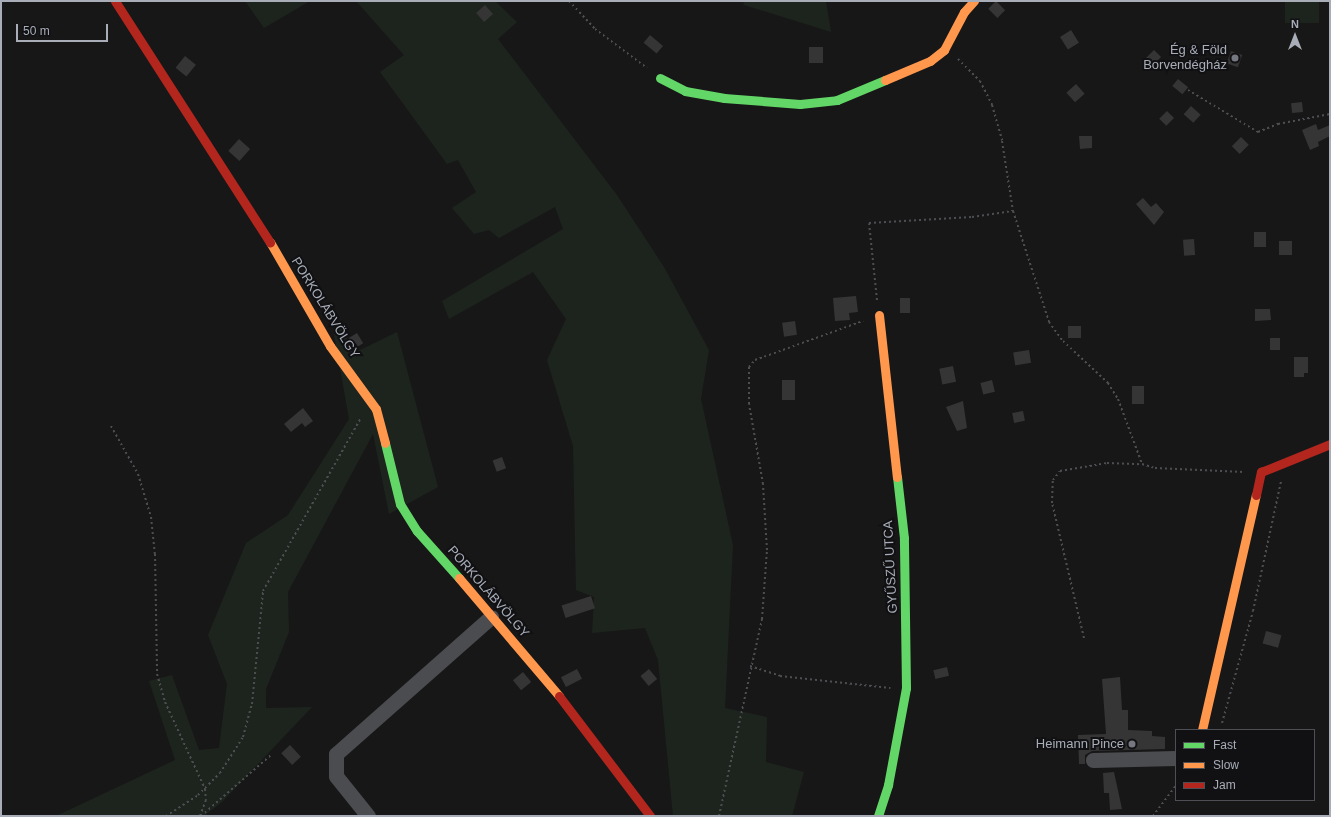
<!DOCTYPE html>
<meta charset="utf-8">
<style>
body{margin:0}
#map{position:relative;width:1331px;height:817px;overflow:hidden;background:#171717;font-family:Arial,sans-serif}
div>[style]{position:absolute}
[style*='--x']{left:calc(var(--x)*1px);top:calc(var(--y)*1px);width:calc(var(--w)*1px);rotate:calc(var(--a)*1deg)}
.green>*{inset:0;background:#1d241e;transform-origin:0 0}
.building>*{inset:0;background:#353536;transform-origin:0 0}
.path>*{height:2px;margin-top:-1px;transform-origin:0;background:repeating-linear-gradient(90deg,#4d4e52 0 2px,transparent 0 5px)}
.street>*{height:15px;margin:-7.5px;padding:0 7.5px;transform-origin:7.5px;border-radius:7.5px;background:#4b4c50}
.fast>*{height:9px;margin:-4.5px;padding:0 4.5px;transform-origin:4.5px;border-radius:4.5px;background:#63d668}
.slow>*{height:9px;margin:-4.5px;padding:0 4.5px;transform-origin:4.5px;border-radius:4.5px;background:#ff974d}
.jam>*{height:9px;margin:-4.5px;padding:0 4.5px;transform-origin:4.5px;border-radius:4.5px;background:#b3261e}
.dots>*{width:11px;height:11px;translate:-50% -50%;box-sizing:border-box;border:2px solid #111113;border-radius:50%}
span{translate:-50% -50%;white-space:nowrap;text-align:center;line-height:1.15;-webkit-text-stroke:4px #111113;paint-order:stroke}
.poi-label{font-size:13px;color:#a8adb8}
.right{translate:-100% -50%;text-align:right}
.street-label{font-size:13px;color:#a8adb8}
.frame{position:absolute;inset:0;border:2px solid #a8adb8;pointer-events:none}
.legend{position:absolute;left:1175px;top:729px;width:140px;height:72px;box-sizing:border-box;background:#111113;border:1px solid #4d4f55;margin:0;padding:5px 7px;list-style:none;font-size:12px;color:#a8adb8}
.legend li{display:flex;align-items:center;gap:8px;height:20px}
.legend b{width:20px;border:1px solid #4d4f55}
.north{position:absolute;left:1275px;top:16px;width:40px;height:40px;-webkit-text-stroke:3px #111113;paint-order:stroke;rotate:0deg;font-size:11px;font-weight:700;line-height:16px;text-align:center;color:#a8adb8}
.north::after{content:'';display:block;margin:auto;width:14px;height:18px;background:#a8adb8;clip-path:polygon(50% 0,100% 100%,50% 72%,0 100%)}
.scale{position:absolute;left:16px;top:24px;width:92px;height:18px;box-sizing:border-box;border:2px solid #a8adb8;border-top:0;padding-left:5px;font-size:12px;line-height:14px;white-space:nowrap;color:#a8adb8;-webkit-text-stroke:3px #111113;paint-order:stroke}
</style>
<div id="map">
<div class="green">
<i style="clip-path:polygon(245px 1px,310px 1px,264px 28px)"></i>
<i style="clip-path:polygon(356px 1px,495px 1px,517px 22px,498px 39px,617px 195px,664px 267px,709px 350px,701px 399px,733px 545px,725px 708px,767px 717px,766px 762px,804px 772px,792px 816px,673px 816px,658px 660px,645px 628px,592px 633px,594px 597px,576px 590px,573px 446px,547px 360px,566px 319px,533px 272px,449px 319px,442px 301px,563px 229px,555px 207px,499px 238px,489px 230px,474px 234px,452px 208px,476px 192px,458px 160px,447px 164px,380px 72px,404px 55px)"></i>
<i style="clip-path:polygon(743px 1px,826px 1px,831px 32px,744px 5px)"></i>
<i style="left:1285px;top:1px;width:34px;height:22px"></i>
<i style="clip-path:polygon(342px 328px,354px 353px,397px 332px,438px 487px,389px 514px,373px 434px,288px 592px,289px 632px,266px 689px,266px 708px,312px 707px,222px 802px,204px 816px,56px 816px,175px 760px,149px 681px,172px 675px,199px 750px,219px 748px,227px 684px,208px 635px,246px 543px,288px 515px,349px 419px,334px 334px)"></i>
</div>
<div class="building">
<i style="left:996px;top:1px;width:13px;height:11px;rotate:45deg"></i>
<i style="left:485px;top:5px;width:12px;height:12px;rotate:48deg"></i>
<i style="left:1071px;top:30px;width:15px;height:13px;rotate:58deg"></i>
<i style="left:650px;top:35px;width:17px;height:10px;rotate:40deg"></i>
<i style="left:809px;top:47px;width:14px;height:16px"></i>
<i style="left:1154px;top:50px;width:10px;height:13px;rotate:45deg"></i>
<i style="left:1231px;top:51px;width:12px;height:13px;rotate:20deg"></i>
<i style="left:185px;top:56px;width:14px;height:15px;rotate:39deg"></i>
<i style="left:1178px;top:79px;width:13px;height:9px;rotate:39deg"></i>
<i style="left:1076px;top:84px;width:13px;height:13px;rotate:48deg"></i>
<i style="left:1302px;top:102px;width:10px;height:11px;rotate:84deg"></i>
<i style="left:1191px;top:106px;width:13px;height:11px;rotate:42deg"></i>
<i style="left:1167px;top:111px;width:10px;height:11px;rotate:45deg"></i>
<i style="clip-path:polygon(1316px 124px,1318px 130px,1330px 125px,1330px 136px,1318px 142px,1319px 146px,1310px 150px,1302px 130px)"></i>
<i style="clip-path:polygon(1079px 136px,1092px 136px,1092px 148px,1080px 149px)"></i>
<i style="left:1241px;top:137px;width:11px;height:13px;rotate:45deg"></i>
<i style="left:239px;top:139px;width:15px;height:16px;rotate:42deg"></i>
<i style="clip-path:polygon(1143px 198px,1151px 207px,1156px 203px,1164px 212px,1154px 225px,1136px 204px)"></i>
<i style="left:1254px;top:232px;width:12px;height:15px"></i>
<i style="left:1194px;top:239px;width:16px;height:11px;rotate:86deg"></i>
<i style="left:1279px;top:241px;width:13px;height:14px"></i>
<i style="clip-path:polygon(856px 296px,858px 312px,849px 313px,850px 320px,835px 321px,833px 298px)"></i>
<i style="left:900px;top:298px;width:10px;height:15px"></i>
<i style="clip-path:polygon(1255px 309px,1270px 309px,1271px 320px,1255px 321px)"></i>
<i style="left:795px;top:321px;width:14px;height:13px;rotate:82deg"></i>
<i style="left:1068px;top:326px;width:13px;height:12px"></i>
<i style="left:357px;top:333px;width:12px;height:10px;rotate:59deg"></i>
<i style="left:1270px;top:338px;width:10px;height:12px"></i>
<i style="left:1029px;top:350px;width:13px;height:16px;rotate:81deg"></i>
<i style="clip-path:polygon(1294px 357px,1308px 357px,1308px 373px,1304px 373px,1304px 377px,1294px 377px)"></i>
<i style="left:953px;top:366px;width:16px;height:14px;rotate:79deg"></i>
<i style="left:782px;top:380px;width:13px;height:20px"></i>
<i style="left:992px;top:380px;width:12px;height:12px;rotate:76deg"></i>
<i style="left:1132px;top:386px;width:12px;height:18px"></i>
<i style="clip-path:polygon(963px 401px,967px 428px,957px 431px,946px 407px)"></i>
<i style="clip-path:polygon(303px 408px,313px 421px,305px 427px,302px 423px,291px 432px,284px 424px)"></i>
<i style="left:1023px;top:411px;width:10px;height:11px;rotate:79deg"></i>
<i style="left:502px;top:457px;width:12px;height:10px;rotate:70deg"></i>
<i style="left:591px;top:596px;width:13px;height:31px;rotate:72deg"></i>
<i style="left:1266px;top:631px;width:16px;height:13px;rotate:15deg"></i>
<i style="left:947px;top:667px;width:9px;height:14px;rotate:77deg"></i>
<i style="left:577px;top:669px;width:11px;height:18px;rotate:63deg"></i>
<i style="left:649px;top:669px;width:13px;height:11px;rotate:51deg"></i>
<i style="left:523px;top:672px;width:13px;height:13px;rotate:51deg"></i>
<i style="clip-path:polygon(1120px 677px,1122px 710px,1128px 710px,1128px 730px,1152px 731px,1152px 736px,1165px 737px,1165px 749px,1092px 751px,1085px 755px,1085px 764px,1079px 764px,1078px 735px,1106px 734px,1102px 679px)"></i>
<i style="left:290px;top:745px;width:16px;height:12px;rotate:47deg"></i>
<i style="clip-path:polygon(1114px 772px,1122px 809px,1110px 810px,1109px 793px,1104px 793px,1103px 773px)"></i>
</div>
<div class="path">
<i style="--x:569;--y:1;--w:38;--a:47"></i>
<i style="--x:595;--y:29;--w:65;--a:36.9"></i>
<i style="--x:958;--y:59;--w:31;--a:45"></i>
<i style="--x:980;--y:81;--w:27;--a:63"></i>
<i style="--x:992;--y:105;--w:37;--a:74"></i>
<i style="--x:1002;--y:141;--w:71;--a:81.1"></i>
<i style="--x:1013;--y:211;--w:117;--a:72"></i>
<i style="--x:1049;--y:322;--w:24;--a:54"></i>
<i style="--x:1063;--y:341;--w:62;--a:43"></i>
<i style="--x:1108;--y:383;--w:19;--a:58"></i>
<i style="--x:1118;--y:399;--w:69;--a:69.7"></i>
<i style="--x:1188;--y:90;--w:82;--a:31"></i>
<i style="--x:1258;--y:132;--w:22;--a:-22"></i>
<i style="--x:1278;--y:124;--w:53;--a:-10.9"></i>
<i style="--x:877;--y:300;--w:77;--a:-95.9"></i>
<i style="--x:869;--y:223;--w:103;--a:-3.3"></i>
<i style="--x:972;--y:217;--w:41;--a:-8.3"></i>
<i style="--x:111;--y:426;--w:55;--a:60.6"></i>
<i style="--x:138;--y:474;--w:45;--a:73.2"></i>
<i style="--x:151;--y:517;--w:37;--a:84"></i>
<i style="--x:155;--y:554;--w:120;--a:89"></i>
<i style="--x:157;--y:674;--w:29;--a:74"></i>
<i style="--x:165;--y:702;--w:96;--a:65.3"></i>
<i style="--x:205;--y:789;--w:11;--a:85"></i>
<i style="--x:206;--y:800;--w:17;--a:111"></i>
<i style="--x:1084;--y:638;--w:139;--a:-103.3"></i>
<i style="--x:1052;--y:503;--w:23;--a:-88"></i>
<i style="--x:1053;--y:480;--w:11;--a:-52"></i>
<i style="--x:1060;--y:471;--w:48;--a:-9.7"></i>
<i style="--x:1107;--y:463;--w:35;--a:2"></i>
<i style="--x:1142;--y:464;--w:14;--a:17"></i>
<i style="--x:1155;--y:468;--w:89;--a:2.6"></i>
<i style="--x:750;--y:666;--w:32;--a:18"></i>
<i style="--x:780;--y:676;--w:111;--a:6.2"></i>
<i style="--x:1222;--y:723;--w:116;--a:-74.5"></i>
<i style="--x:1253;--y:611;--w:133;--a:-77.8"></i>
<i style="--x:166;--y:816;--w:38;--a:-33"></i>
<i style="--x:198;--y:795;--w:31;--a:-45"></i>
<i style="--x:220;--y:773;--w:43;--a:-57.4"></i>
<i style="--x:243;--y:737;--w:34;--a:-75"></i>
<i style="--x:252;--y:704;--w:114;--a:-84.4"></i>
<i style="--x:263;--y:591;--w:199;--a:-60.5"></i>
<i style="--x:201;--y:816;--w:94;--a:-41.1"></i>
<i style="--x:719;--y:816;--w:202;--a:-77.7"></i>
<i style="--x:762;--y:619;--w:69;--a:-85.9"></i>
<i style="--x:767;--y:550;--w:66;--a:-93.5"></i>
<i style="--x:763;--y:484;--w:81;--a:-99.9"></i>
<i style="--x:749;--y:404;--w:37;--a:-90"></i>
<i style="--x:749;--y:367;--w:9;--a:-49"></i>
<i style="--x:755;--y:360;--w:115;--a:-19.9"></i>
<i style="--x:1153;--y:816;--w:38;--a:-53"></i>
</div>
<div class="street">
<i style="--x:1093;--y:760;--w:83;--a:-1.4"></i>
<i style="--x:368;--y:816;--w:51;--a:-128.7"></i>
<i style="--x:336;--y:776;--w:22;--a:-90"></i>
<i style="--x:336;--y:754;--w:207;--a:-41.5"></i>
</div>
<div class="fast">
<i style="--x:660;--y:78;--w:28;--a:27"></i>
<i style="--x:685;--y:91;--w:40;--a:10"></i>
<i style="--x:724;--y:98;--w:76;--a:4.5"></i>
<i style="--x:800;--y:104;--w:37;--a:-6"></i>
<i style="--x:837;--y:100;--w:52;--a:-22.6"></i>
<i style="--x:385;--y:443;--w:63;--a:76.2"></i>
<i style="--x:400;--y:504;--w:32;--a:58"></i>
<i style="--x:417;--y:531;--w:63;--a:48.2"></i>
<i style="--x:878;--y:816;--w:33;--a:-72"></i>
<i style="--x:888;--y:785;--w:99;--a:-79.5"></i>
<i style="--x:906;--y:688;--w:150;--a:-90.8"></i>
<i style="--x:904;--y:538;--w:61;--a:-96.5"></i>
</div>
<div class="slow">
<i style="--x:885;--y:80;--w:49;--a:-22.9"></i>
<i style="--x:930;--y:61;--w:18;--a:-38"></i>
<i style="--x:944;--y:50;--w:43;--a:-62.2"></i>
<i style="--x:964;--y:12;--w:15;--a:-48"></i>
<i style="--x:270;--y:242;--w:120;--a:60"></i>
<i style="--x:330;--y:346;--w:78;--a:53.9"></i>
<i style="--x:376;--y:409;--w:35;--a:75"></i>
<i style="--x:879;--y:315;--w:163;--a:83.7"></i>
<i style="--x:459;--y:578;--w:155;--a:49.7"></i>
<i style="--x:1202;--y:730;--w:241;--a:-77.1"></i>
</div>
<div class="jam">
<i style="--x:115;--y:1;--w:287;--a:57.3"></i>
<i style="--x:1256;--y:495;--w:24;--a:-78"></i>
<i style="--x:1261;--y:472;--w:74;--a:-22.1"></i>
<i style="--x:559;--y:696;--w:151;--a:52.8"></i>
</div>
<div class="dots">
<i style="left:1235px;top:58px;background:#757880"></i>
<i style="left:1132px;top:744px;background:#757880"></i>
</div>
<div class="poi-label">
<span class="right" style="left:1227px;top:58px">Ég &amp; Föld<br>Borvendégház</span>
<span class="right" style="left:1124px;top:744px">Heimann Pince</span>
</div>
<div class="street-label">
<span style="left:325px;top:308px;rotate:58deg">PORKOLÁBVÖLGY</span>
<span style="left:891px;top:567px;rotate:-93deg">GYŰSZŰ UTCA</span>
<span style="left:488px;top:592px;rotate:49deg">PORKOLÁBVÖLGY</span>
</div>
<div class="frame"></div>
<ul class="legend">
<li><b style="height:5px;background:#63d668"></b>Fast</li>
<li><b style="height:5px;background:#ff974d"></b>Slow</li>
<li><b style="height:5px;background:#b3261e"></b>Jam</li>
</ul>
<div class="north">N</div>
<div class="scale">50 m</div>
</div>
